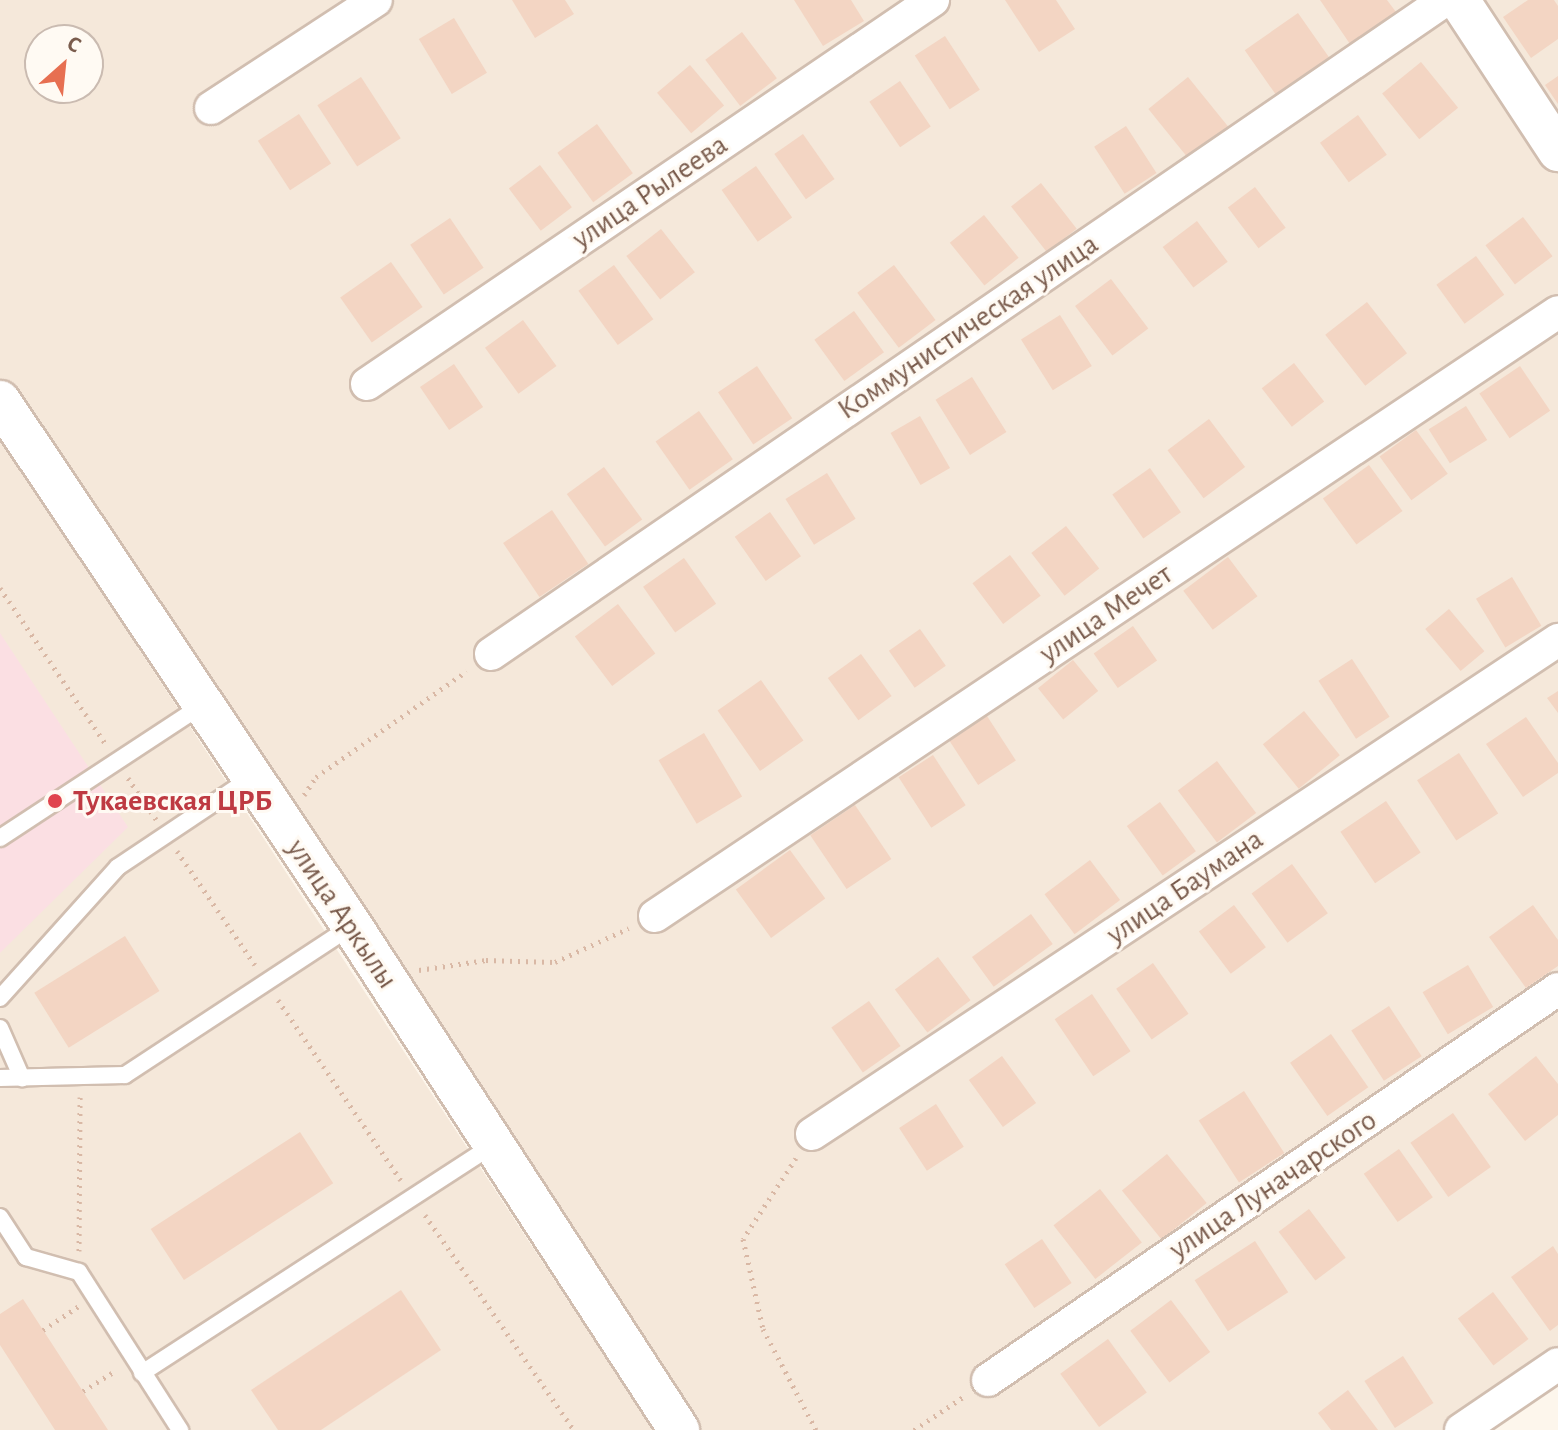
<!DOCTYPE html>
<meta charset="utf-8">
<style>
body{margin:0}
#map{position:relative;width:1558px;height:1430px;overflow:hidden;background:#fdf6ec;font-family:"Alegreya Sans",sans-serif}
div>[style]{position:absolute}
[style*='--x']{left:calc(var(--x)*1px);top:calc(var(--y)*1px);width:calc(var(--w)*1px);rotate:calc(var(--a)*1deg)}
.residential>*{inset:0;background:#f5e8da}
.medical>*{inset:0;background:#fbdfe3}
.building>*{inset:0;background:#f3d5c3;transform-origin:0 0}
.path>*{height:5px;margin-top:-2.5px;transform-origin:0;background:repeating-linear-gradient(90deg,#d9b8a5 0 2px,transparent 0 8px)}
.roads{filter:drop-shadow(2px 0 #d1beb0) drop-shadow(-2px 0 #d1beb0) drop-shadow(0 2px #d1beb0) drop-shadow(0 -2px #d1beb0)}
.service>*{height:16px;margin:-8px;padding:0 8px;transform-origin:8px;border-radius:8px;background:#fff}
.minor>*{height:32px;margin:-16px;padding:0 16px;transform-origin:16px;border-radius:16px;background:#fff}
.tertiary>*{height:40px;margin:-20px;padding:0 20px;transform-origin:20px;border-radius:20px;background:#fff}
.dots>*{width:22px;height:22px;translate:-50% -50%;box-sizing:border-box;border:4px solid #fffaf3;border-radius:50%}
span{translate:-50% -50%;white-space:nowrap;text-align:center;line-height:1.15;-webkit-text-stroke:6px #fffaf3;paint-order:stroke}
.street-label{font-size:30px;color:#7a5c4d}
.health-label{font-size:30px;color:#be3a42;font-weight:700}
.left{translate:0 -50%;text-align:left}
.north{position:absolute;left:24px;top:24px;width:80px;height:80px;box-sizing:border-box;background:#fffaf3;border:2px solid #cabbb1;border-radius:50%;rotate:27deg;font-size:22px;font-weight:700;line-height:32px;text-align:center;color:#7a5c4d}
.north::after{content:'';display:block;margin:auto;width:28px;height:36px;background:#e76f51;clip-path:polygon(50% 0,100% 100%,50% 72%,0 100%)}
</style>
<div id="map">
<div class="residential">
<i style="clip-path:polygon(evenodd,0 0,1558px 0,1558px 1376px,1477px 1430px,691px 1430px,0 401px,0 0,40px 40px,88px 40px,88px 88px,40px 88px,40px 40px)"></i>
<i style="clip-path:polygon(0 438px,653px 1430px,0 1430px)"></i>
</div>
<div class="medical">
<i style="clip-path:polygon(0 633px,128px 827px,0 953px)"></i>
</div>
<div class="building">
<i style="clip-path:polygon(512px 0,565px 0,574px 14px,535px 38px)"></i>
<i style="clip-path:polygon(794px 0,851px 0,864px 21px,823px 46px)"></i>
<i style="clip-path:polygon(1005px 0,1056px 0,1075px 29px,1039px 52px)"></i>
<i style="clip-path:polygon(1320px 0,1387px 0,1396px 12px,1350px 44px)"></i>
<i style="clip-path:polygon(1528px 0,1554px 0,1558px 6px,1558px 39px,1531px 58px,1503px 17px)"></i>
<i style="left:1298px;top:13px;width:55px;height:65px;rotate:55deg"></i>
<i style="left:454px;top:18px;width:64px;height:41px;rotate:59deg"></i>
<i style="left:742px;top:32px;width:58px;height:46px;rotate:53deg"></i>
<i style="left:945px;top:36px;width:64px;height:36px;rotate:57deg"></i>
<i style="left:1421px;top:62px;width:59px;height:50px;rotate:51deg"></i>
<i style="left:690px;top:65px;width:53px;height:43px;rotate:50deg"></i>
<i style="clip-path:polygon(1558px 76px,1558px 104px,1545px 85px)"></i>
<i style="left:361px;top:77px;width:73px;height:52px;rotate:57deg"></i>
<i style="left:1188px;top:77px;width:64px;height:51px;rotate:51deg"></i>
<i style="left:900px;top:81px;width:55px;height:37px;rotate:56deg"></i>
<i style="left:299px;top:114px;width:59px;height:49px;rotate:57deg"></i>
<i style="left:1358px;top:115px;width:49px;height:47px;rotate:54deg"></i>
<i style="left:597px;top:124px;width:61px;height:49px;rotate:54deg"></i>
<i style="left:1126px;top:126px;width:56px;height:38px;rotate:57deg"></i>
<i style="left:803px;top:134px;width:55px;height:35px;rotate:55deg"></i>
<i style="left:540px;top:165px;width:53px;height:39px;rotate:53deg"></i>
<i style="left:756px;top:166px;width:63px;height:42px;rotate:55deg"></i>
<i style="left:1041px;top:183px;width:58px;height:38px;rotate:52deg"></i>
<i style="left:1255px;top:187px;width:51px;height:34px;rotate:53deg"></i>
<i style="left:984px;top:215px;width:55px;height:44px;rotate:51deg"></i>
<i style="left:1523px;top:217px;width:49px;height:47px;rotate:53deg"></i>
<i style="left:450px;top:218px;width:60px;height:48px;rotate:56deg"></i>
<i style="left:1197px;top:221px;width:51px;height:43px;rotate:53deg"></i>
<i style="left:661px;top:229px;width:55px;height:44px;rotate:52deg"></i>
<i style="left:1476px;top:256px;width:48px;height:49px;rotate:54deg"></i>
<i style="left:391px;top:262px;width:55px;height:62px;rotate:55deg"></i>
<i style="left:614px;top:265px;width:67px;height:44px;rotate:54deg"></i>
<i style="left:894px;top:265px;width:69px;height:46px;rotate:53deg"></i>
<i style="left:1111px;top:279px;width:62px;height:45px;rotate:53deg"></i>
<i style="left:1367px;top:302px;width:65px;height:53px;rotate:52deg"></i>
<i style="left:854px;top:311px;width:51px;height:49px;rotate:54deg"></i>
<i style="left:1060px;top:315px;width:60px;height:46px;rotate:58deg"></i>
<i style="left:523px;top:320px;width:57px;height:47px;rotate:54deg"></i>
<i style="left:1294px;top:363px;width:49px;height:41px;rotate:52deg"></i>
<i style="left:454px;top:364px;width:52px;height:41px;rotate:56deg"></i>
<i style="left:757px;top:366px;width:63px;height:47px;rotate:56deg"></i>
<i style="left:1520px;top:366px;width:54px;height:49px;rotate:56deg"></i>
<i style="left:972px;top:377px;width:65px;height:43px;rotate:58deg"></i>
<i style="left:1466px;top:406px;width:40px;height:44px;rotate:58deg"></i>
<i style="left:699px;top:411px;width:59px;height:53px;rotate:55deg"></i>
<i style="left:920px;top:416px;width:60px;height:34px;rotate:60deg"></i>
<i style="left:1209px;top:419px;width:60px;height:52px;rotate:53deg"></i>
<i style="left:1416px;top:430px;width:54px;height:45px;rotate:54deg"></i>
<i style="left:1369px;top:465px;width:57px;height:57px;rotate:54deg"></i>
<i style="left:604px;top:467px;width:65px;height:46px;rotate:54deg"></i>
<i style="left:1150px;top:468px;width:54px;height:46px;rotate:55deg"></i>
<i style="left:827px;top:473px;width:54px;height:49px;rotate:58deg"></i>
<i style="left:552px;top:510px;width:65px;height:59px;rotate:56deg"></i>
<i style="left:770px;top:512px;width:54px;height:43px;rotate:55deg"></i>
<i style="left:1066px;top:526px;width:54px;height:44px;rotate:52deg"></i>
<i style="left:1010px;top:555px;width:51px;height:47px;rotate:53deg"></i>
<i style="left:1228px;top:557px;width:49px;height:56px;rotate:53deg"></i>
<i style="left:684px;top:558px;width:56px;height:50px;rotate:55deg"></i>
<i style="left:1512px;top:577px;width:57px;height:42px;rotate:59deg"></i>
<i style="left:618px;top:604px;width:62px;height:54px;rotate:53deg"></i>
<i style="left:1449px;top:609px;width:55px;height:31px;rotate:50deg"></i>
<i style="left:1133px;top:626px;width:42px;height:48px;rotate:55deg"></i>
<i style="left:920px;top:629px;width:45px;height:38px;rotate:55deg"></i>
<i style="left:861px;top:654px;width:52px;height:41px;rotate:54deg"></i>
<i style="left:1352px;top:659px;width:69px;height:40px;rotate:57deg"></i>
<i style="left:1073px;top:660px;width:40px;height:45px;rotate:51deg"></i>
<i style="left:761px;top:680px;width:74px;height:53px;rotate:55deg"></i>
<i style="clip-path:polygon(1558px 691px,1558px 713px,1547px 698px)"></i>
<i style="left:1304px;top:711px;width:57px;height:53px;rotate:51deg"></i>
<i style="left:987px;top:716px;width:53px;height:45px;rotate:57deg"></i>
<i style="clip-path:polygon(1526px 717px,1558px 763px,1558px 773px,1523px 797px,1486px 744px)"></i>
<i style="left:704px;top:733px;width:74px;height:53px;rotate:59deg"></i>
<i style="left:1459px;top:753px;width:72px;height:50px;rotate:57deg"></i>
<i style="left:933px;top:755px;width:60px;height:41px;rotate:57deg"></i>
<i style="left:1217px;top:761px;width:65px;height:49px;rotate:53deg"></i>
<i style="left:1386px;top:801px;width:62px;height:55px;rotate:56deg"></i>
<i style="left:1160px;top:802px;width:61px;height:41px;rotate:54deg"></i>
<i style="left:855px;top:805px;width:65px;height:54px;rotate:56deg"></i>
<i style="left:790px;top:850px;width:60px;height:67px;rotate:54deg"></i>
<i style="left:1090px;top:860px;width:50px;height:57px;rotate:53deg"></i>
<i style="left:1292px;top:864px;width:61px;height:50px;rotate:54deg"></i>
<i style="left:1234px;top:905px;width:53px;height:44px;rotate:53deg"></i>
<i style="clip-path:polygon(1533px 905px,1558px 940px,1558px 966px,1526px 988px,1489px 937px)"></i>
<i style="left:1031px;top:914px;width:37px;height:73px;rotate:54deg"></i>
<i style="left:125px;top:936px;width:65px;height:107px;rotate:58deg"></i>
<i style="left:938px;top:957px;width:54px;height:54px;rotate:53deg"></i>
<i style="left:1153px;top:963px;width:62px;height:45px;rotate:55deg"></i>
<i style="left:1468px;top:965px;width:49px;height:53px;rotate:59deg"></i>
<i style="left:1092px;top:994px;width:69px;height:45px;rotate:56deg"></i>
<i style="left:869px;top:1001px;width:55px;height:46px;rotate:55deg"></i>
<i style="left:1389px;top:1006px;width:60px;height:45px;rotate:57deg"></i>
<i style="left:1331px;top:1034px;width:65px;height:50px;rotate:55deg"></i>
<i style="left:1002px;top:1056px;width:58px;height:41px;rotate:54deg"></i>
<i style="clip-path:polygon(1536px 1056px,1558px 1084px,1558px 1115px,1525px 1141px,1488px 1094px)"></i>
<i style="left:1244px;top:1091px;width:74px;height:54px;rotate:57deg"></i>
<i style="left:936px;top:1104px;width:51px;height:44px;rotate:57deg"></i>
<i style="left:1453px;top:1113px;width:66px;height:52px;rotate:55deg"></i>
<i style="left:300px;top:1132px;width:61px;height:178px;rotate:57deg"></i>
<i style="left:1399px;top:1149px;width:59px;height:43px;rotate:55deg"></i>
<i style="left:1167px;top:1154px;width:63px;height:58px;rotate:51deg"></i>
<i style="left:1100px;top:1189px;width:68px;height:59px;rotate:52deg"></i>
<i style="left:1309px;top:1209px;width:61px;height:38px;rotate:53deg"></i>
<i style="left:1042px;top:1239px;width:53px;height:45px;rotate:56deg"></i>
<i style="left:1255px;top:1241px;width:61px;height:72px;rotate:57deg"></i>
<i style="clip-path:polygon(1553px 1246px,1558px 1254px,1558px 1325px,1550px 1331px,1511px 1277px)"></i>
<i style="clip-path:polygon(401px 1290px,441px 1350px,321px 1430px,278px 1430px,251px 1390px)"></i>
<i style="left:1493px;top:1292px;width:59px;height:44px;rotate:53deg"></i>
<i style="clip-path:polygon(23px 1299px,43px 1330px,108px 1430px,55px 1430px,0 1345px,0 1314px)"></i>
<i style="left:1171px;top:1300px;width:65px;height:51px;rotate:53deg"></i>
<i style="left:1108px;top:1339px;width:66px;height:59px;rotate:54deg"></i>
<i style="left:1403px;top:1356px;width:56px;height:46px;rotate:57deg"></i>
<i style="clip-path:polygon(1348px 1390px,1378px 1430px,1331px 1430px,1318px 1413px)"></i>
</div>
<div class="path">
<i style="--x:0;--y:588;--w:187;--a:55.9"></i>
<i style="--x:128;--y:778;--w:50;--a:55.7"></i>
<i style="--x:304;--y:795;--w:22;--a:-56"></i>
<i style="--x:316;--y:777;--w:184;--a:-35.1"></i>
<i style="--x:177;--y:851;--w:138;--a:55.6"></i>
<i style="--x:419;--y:970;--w:68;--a:-8.5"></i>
<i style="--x:486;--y:960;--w:69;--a:1.7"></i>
<i style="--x:555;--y:962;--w:81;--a:-24.7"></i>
<i style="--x:278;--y:1000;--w:218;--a:55.7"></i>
<i style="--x:796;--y:1158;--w:97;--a:123.2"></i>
<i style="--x:743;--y:1239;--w:92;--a:77.5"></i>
<i style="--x:763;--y:1329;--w:114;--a:62.3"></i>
<i style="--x:425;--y:1215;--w:262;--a:55.3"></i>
<i style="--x:79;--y:1251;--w:154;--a:-89.6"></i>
<i style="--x:43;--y:1330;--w:43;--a:-33.7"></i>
<i style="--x:83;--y:1391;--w:39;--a:-32"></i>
<i style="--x:914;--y:1430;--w:63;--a:-33.9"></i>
</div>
<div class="roads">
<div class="service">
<i style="--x:0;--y:838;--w:240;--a:-33.3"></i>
<i style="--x:0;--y:998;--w:176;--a:-48"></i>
<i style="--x:118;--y:867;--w:160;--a:-33.8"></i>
<i style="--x:0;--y:1028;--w:55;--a:66.3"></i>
<i style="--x:0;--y:1078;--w:125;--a:-1.4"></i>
<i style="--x:125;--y:1075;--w:272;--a:-33.3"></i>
<i style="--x:0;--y:1217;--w:48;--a:57"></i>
<i style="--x:26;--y:1257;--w:55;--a:15.8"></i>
<i style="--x:79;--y:1272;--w:188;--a:57.4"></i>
<i style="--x:142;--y:1373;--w:419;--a:-33"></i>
</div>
<div class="minor">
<i style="--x:211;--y:108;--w:197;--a:-33.2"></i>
<i style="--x:367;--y:384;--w:684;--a:-34.15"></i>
<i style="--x:491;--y:654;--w:1157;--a:-34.43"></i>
<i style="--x:655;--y:916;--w:1086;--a:-33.78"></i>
<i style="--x:812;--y:1134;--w:895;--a:-33.51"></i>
<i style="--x:988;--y:1380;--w:691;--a:-34.45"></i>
<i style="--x:1461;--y:1430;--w:117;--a:-34.2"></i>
</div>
<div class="tertiary">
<i style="--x:1459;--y:0;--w:181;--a:56.7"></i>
<i style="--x:0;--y:401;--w:632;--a:56.16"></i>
<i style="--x:352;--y:926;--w:601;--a:57.02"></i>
</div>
</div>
<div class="dots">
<i style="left:55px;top:801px;background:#e0444e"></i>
</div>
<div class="street-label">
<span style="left:650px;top:192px;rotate:-34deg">улица Рылеева</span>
<span style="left:968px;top:327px;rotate:-34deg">Коммунистическая улица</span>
<span style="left:1106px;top:614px;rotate:-34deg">улица Мечет</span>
<span style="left:1185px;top:887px;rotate:-34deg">улица Баумана</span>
<span style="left:342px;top:914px;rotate:56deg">улица Аркылы</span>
<span style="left:1273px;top:1185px;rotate:-34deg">улица Луначарского</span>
</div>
<div class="health-label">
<span class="left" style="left:73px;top:801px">Тукаевская ЦРБ</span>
</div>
<div class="north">С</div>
</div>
